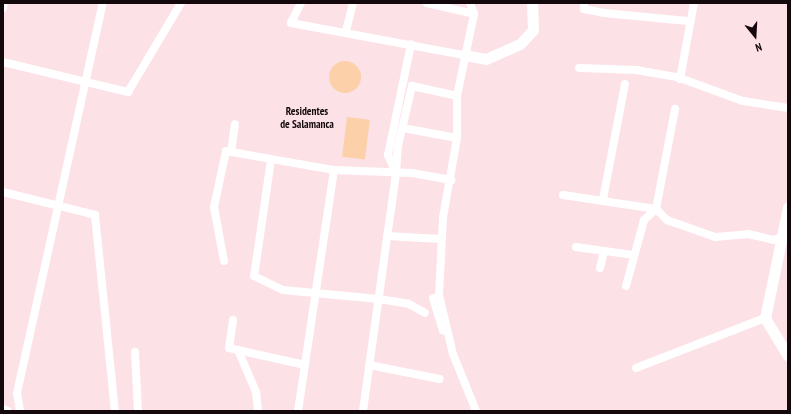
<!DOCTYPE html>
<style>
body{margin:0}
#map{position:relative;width:791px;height:414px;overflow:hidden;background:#fce1e6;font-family:"PT Sans Narrow",sans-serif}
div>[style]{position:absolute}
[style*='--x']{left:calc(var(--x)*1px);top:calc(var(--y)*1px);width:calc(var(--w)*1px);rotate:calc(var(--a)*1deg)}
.green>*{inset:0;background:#fcd0a8;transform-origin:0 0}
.round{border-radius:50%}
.street>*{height:8px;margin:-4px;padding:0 4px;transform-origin:4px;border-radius:4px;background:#fff}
.secondary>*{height:11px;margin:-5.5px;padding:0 5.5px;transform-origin:5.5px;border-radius:5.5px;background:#fff}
span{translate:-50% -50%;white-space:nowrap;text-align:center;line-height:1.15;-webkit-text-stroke:4px #fce1e6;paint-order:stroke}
.neighbourhood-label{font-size:11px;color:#13080b;font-weight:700}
.frame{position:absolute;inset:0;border:4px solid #13080b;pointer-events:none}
.north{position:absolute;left:735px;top:16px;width:40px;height:40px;-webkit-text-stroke:3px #fce1e6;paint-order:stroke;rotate:162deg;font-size:11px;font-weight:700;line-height:16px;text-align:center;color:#13080b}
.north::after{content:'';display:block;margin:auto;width:14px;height:18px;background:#13080b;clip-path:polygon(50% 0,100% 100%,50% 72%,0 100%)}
</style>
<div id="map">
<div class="green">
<i class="round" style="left:329px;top:61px;width:32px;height:32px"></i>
<i style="left:347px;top:117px;width:23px;height:40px;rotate:7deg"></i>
</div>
<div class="street">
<i style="--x:301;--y:3;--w:22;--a:117"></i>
<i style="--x:291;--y:23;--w:176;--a:10.5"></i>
<i style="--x:427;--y:3;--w:48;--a:13.2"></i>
<i style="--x:470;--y:3;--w:12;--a:70"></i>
<i style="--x:474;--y:14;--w:84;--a:101.7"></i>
<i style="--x:457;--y:96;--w:42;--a:90"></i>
<i style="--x:457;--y:138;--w:80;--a:100"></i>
<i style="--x:443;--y:217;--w:78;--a:92.9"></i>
<i style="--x:439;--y:295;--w:61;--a:76.7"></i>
<i style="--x:453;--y:354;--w:61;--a:68"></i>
<i style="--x:584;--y:3;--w:6;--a:90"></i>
<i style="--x:584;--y:9;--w:20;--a:11"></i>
<i style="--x:604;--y:13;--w:84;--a:5.4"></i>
<i style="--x:3;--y:8;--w:5;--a:-79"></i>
<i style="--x:346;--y:31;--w:29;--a:-76"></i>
<i style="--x:3;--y:62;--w:129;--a:13.5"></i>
<i style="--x:128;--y:92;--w:104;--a:-59.2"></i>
<i style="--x:579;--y:68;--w:57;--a:2"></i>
<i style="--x:636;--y:70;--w:42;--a:9.7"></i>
<i style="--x:677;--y:77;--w:70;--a:20"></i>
<i style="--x:743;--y:101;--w:46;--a:8.8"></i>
<i style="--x:680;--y:79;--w:77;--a:-79.6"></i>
<i style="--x:403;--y:128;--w:55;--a:10.5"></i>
<i style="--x:231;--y:152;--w:28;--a:-82"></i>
<i style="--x:271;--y:160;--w:117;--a:98.3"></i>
<i style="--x:254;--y:276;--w:32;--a:26"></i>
<i style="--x:283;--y:290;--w:96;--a:5.4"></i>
<i style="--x:379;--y:299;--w:30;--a:9"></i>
<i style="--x:409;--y:304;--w:18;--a:29"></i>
<i style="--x:396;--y:173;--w:27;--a:-86"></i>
<i style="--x:398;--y:146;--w:62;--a:-76.9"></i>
<i style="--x:412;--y:86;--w:46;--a:12.5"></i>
<i style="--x:3;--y:192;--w:95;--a:14"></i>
<i style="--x:95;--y:215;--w:197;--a:84.2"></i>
<i style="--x:563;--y:195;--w:94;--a:8.6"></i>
<i style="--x:656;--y:209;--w:16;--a:45"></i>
<i style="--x:667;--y:220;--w:51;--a:19.5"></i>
<i style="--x:715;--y:237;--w:33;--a:-5"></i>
<i style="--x:748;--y:234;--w:26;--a:13"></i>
<i style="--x:773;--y:240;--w:16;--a:-18"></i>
<i style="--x:603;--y:199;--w:117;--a:-79.2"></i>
<i style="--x:387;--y:236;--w:54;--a:3.2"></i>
<i style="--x:576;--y:247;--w:59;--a:7.9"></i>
<i style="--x:224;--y:261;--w:55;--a:-100.5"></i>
<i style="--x:214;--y:207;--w:57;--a:-77.9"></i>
<i style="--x:226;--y:151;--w:110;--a:10"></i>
<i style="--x:334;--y:170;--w:78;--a:2.2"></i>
<i style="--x:412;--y:173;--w:40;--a:10"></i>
<i style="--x:600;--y:268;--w:17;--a:-77"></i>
<i style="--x:626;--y:286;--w:68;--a:-74.7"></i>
<i style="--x:644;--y:220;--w:16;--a:-43"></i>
<i style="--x:656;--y:209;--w:102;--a:-79.2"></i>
<i style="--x:433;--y:298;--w:34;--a:73"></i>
<i style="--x:233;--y:320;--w:28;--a:98"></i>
<i style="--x:229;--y:348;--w:78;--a:12.6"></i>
<i style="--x:238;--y:350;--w:46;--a:66.8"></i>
<i style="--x:256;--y:392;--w:19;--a:84"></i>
<i style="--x:135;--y:352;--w:59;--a:87.1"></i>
<i style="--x:369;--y:365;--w:72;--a:11.2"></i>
<i style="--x:636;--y:368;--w:138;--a:-21.2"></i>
<i style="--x:3;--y:409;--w:5;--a:22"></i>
<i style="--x:20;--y:411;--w:18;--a:-99"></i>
<i style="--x:17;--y:393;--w:399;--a:-77.6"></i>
<i style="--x:298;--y:411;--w:244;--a:-81.5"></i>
<i style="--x:363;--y:411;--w:240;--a:-82.1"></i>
<i style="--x:396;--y:173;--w:20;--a:-114"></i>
<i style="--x:388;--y:155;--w:113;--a:-78.3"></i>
</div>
<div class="secondary">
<i style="--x:464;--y:55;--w:22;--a:10"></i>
<i style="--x:486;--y:59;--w:37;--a:-24"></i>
<i style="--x:520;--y:44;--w:19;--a:-47"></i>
<i style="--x:533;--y:30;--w:27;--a:-92"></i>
<i style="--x:788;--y:207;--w:113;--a:101.7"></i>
<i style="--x:765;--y:318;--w:44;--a:58.8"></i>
</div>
<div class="neighbourhood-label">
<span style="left:307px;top:118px">Residentes<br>de Salamanca</span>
</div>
<div class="frame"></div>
<div class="north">N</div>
</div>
